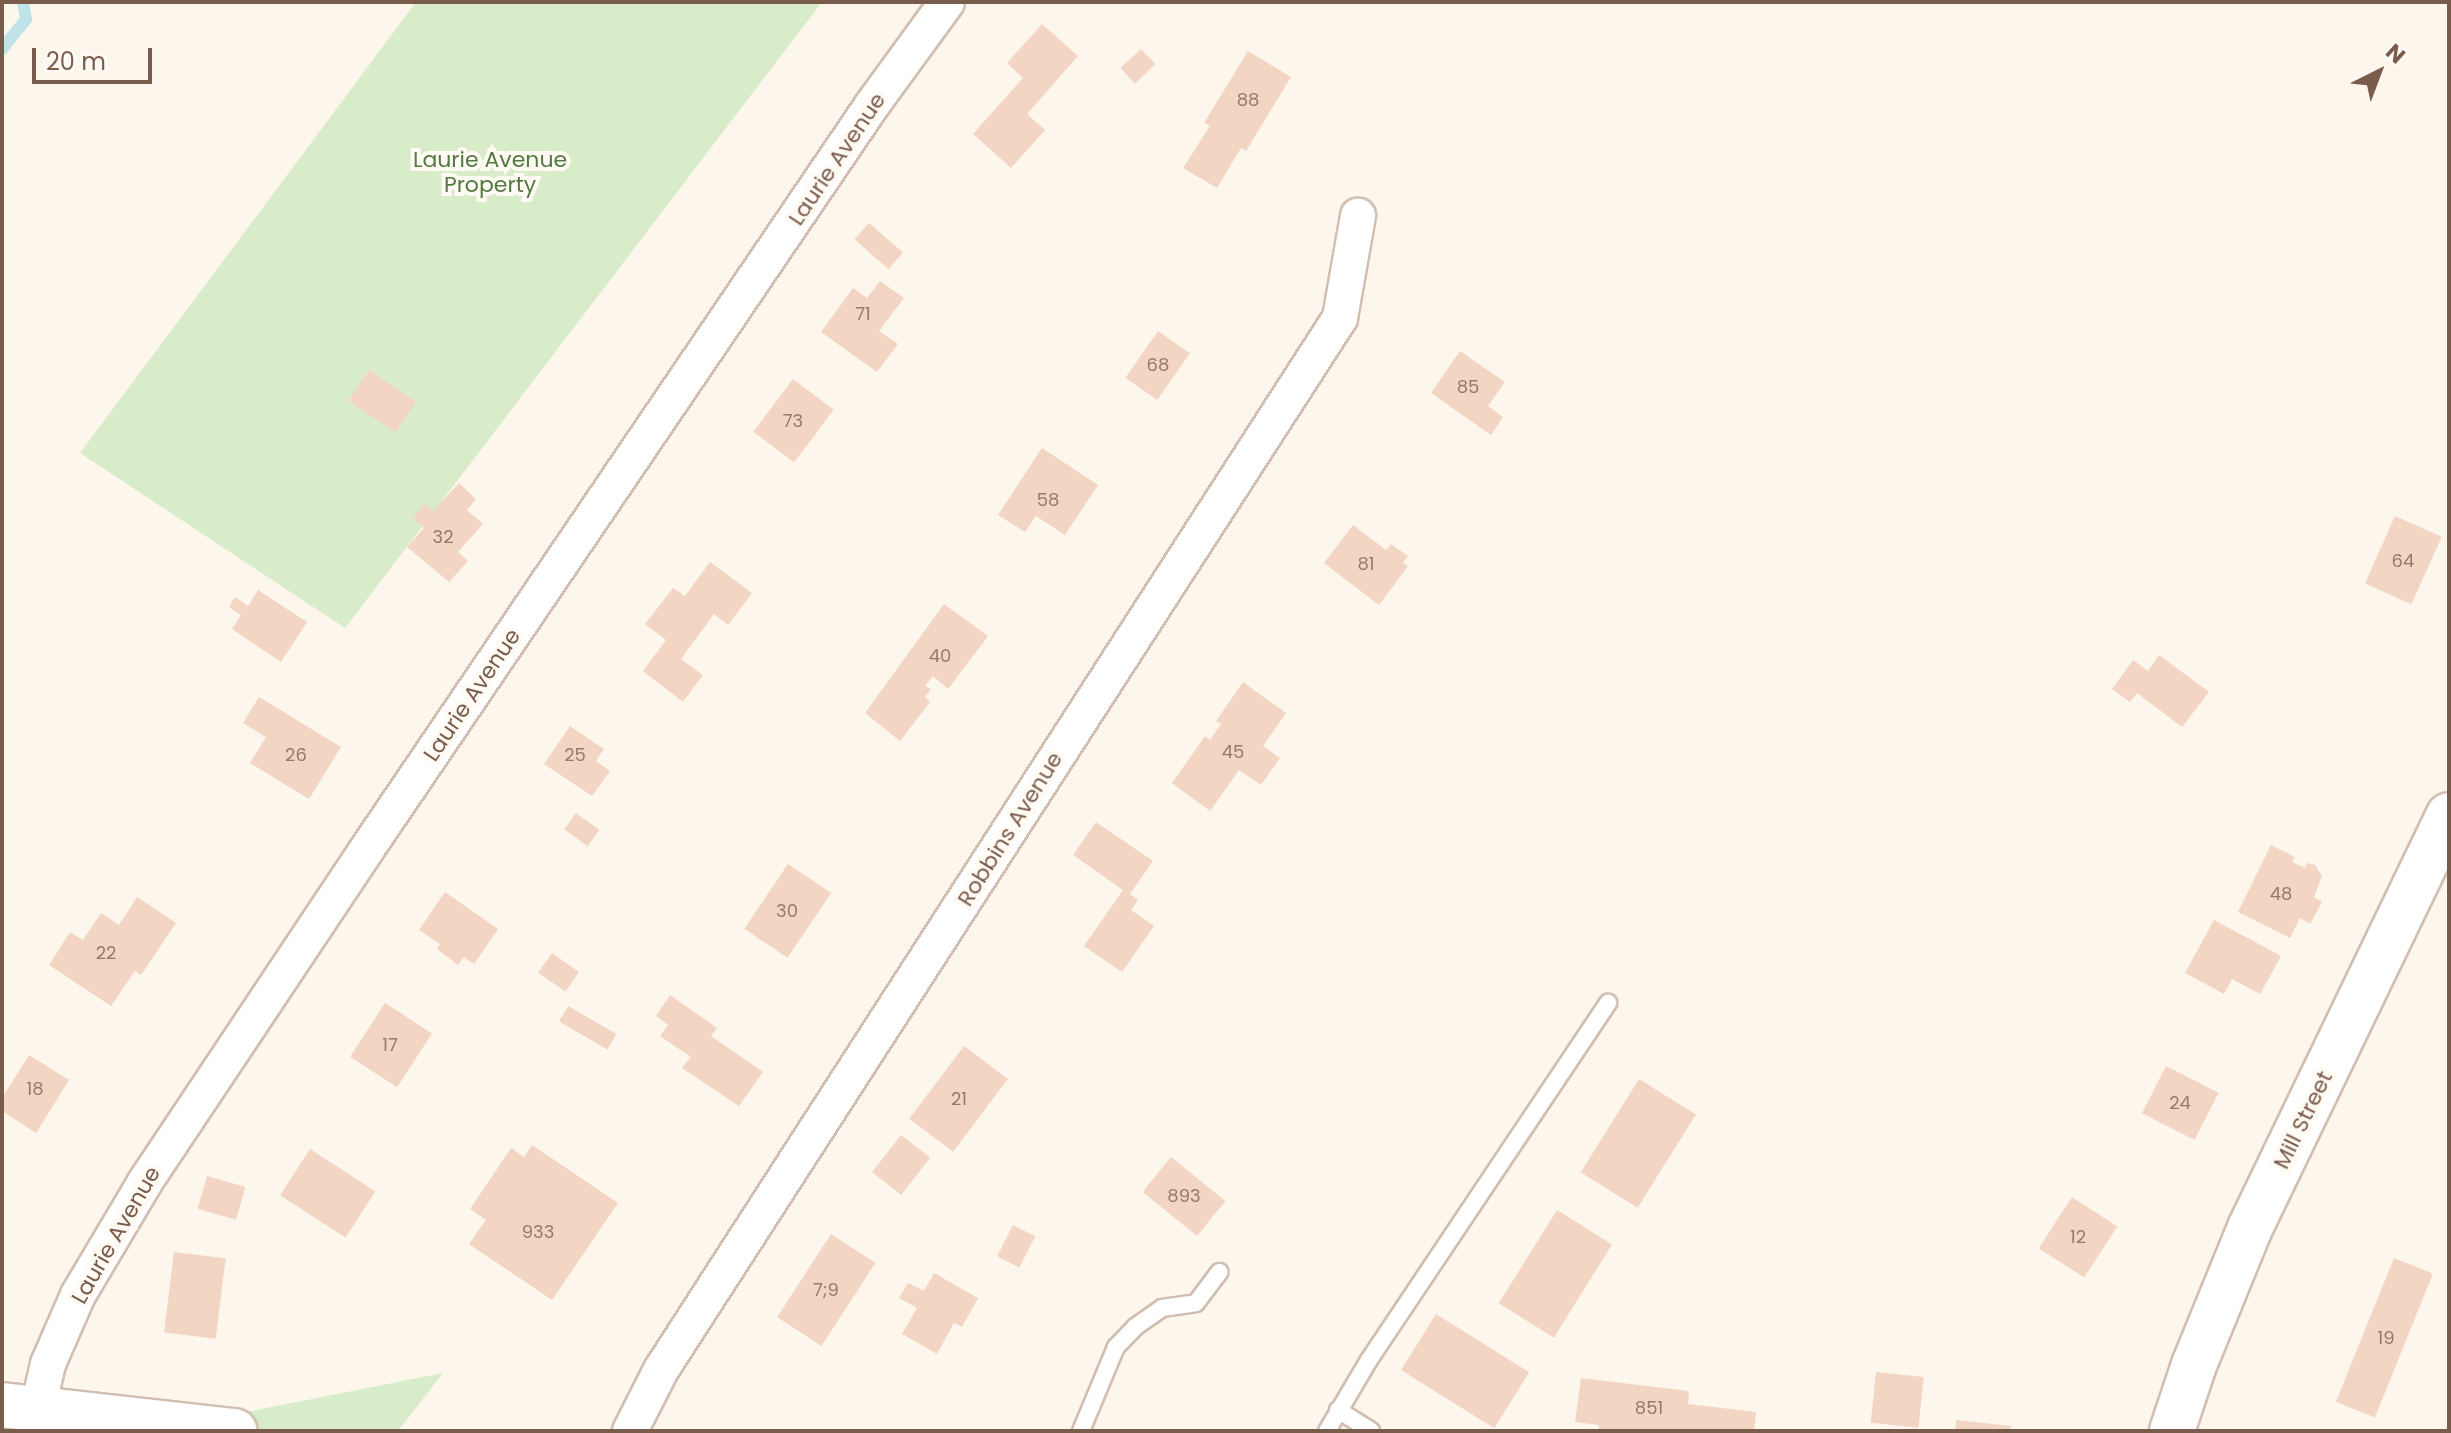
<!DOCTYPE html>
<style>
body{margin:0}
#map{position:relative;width:2451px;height:1433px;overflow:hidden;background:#fdf6ec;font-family:Poppins,sans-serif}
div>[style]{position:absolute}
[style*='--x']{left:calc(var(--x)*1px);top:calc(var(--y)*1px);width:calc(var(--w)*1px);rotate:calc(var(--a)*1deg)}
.green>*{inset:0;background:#d8ecc9}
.stream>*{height:12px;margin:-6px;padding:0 6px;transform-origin:6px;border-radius:6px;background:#bfe3e8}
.building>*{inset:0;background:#f3d5c3;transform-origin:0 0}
.roads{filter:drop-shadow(2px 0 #d1beb0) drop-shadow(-2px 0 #d1beb0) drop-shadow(0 2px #d1beb0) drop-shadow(0 -2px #d1beb0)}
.lane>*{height:16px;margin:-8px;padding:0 8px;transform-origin:8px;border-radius:8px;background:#fff}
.street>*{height:34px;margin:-17px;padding:0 17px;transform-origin:17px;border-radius:17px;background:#fff}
.secondary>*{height:44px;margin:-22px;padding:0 22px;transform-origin:22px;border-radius:22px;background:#fff}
span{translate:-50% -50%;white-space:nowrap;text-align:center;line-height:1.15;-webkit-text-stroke:8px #fffaf3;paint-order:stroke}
.number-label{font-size:18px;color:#987a6a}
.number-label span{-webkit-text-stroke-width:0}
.park-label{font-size:22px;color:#537a41}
.street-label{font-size:22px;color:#7a5c4d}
.frame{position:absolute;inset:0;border:4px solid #7a5c4d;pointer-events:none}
.north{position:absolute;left:2339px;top:32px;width:80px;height:80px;-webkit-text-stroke:6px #fffaf3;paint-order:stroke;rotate:42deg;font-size:22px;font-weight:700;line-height:32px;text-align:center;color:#7a5c4d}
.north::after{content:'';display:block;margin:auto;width:28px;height:36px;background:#7a5c4d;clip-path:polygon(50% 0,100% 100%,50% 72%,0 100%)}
.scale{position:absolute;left:32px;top:48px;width:120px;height:36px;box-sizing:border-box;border:4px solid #7a5c4d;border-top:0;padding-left:10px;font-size:24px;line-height:28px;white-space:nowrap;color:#7a5c4d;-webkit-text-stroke:6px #fffaf3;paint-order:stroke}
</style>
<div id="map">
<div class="green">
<i style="clip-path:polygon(416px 2px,822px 2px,345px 628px,80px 453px)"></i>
<i style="clip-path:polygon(443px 1373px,398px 1431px,151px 1431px)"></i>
</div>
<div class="stream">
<i style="--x:2;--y:49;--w:38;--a:-51"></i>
<i style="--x:26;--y:19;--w:17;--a:-100"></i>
</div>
<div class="building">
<i style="clip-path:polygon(1042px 24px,1078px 56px,1027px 114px,1045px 130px,1011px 168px,973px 134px,1023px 78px,1007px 63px)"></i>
<i style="left:1141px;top:49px;width:21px;height:28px;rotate:47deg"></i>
<i style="clip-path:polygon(1248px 51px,1291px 77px,1246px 151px,1241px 148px,1217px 188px,1183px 168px,1210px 126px,1204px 123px)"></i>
<i style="left:869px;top:223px;width:45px;height:22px;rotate:41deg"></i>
<i style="clip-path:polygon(880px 281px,904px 298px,879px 331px,898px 344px,877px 372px,821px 332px,853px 288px,867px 298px)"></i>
<i style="left:1158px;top:331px;width:39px;height:57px;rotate:35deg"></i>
<i style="clip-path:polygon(1460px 351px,1505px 382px,1488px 406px,1503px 417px,1491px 435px,1431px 393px)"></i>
<i style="left:369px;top:370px;width:57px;height:37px;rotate:34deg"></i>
<i style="left:793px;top:379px;width:51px;height:66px;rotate:37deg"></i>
<i style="clip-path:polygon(1042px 448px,1098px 485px,1065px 535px,1036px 516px,1025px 532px,998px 515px)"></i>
<i style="clip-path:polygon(459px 483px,476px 499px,467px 510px,483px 524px,458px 552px,468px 561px,449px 582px,407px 547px,424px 528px,413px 518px,425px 504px,433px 511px)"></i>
<i style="left:2395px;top:516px;width:51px;height:74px;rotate:24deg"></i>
<i style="clip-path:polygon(1353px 525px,1386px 550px,1391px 544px,1408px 556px,1403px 563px,1408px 566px,1379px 605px,1324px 563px)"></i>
<i style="clip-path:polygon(710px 562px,752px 593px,728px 625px,714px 614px,681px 659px,703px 675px,683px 702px,643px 671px,666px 640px,645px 624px,673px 588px,685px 596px)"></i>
<i style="clip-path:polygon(258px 590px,307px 622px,281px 662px,232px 629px,241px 615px,229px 607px,235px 597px,248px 606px)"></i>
<i style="clip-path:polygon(944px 604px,988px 636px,948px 689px,933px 676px,925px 686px,931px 689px,925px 697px,930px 702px,900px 741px,865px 713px)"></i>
<i style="clip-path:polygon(2159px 655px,2209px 692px,2182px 727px,2137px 693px,2130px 702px,2112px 689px,2133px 660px,2148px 671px)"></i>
<i style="clip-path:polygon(1243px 682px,1286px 713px,1263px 746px,1280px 758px,1261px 785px,1239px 770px,1210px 811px,1172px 783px,1205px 736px,1210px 740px,1221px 724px,1216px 721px)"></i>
<i style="clip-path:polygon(259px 697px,341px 747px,309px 799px,250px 763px,266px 737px,243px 723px)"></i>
<i style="clip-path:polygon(570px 726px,604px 749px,596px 761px,610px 771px,592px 796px,544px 764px)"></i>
<i style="left:576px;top:813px;width:29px;height:20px;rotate:36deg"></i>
<i style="clip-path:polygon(1096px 822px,1153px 861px,1130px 894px,1138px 900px,1131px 910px,1154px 926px,1122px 972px,1084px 946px,1123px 890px,1073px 855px)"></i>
<i style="clip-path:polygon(2271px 845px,2295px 857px,2292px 862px,2305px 868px,2307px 863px,2315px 865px,2322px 876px,2314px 897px,2322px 902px,2310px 924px,2300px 918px,2290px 938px,2238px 912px)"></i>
<i style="left:788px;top:864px;width:52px;height:78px;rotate:34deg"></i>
<i style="clip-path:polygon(445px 892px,498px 929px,474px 964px,464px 957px,458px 965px,437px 949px,440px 944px,419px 930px)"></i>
<i style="clip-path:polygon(137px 897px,176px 923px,141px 975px,135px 971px,111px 1006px,49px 965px,70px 932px,83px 940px,101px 913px,119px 925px)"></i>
<i style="clip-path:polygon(2214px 920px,2281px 956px,2260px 994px,2232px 979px,2224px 994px,2185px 973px)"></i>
<i style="left:552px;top:953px;width:33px;height:24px;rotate:35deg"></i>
<i style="clip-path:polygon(670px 995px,717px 1028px,711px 1036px,763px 1072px,739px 1106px,682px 1068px,691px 1057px,660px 1036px,668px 1025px,656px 1016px)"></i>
<i style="left:385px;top:1003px;width:56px;height:64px;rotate:33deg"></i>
<i style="left:568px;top:1006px;width:56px;height:18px;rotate:30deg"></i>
<i style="left:964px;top:1046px;width:55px;height:91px;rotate:37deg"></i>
<i style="clip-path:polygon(29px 1055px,69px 1080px,36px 1133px,2px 1111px,2px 1098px)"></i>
<i style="left:2166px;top:1066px;width:59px;height:53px;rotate:27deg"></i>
<i style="left:1639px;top:1079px;width:67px;height:110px;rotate:32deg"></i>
<i style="left:901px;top:1135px;width:37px;height:47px;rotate:38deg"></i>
<i style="clip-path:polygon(532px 1145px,618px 1203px,552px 1300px,469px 1244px,486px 1220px,470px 1209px,511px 1148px,524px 1157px)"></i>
<i style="left:310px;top:1149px;width:78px;height:55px;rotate:33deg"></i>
<i style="left:1171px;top:1157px;width:70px;height:45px;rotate:39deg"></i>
<i style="left:207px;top:1176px;width:40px;height:34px;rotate:16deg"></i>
<i style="left:2072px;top:1197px;width:54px;height:61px;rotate:33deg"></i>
<i style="left:1557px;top:1210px;width:65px;height:110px;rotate:32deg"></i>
<i style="left:1013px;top:1225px;width:25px;height:35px;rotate:27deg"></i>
<i style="left:831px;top:1234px;width:53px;height:99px;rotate:33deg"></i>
<i style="left:174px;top:1252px;width:52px;height:81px;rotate:7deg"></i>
<i style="left:2394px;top:1258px;width:42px;height:155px;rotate:22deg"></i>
<i style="clip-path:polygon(934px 1273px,978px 1298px,962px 1327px,954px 1323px,937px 1354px,902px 1334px,917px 1308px,899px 1298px,908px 1283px,924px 1291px)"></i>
<i style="left:1436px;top:1314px;width:110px;height:66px;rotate:32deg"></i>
<i style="left:1876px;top:1372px;width:48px;height:51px;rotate:6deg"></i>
<i style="clip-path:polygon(1581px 1378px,1689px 1391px,1688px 1404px,1756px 1412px,1754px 1431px,1598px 1431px,1599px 1425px,1575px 1422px)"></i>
<i style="clip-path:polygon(1956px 1420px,2011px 1426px,2010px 1431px,1955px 1431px)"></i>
</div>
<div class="roads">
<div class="lane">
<i style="--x:1338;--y:1410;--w:39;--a:32"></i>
<i style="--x:1081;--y:1431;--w:91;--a:-67.4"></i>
<i style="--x:1116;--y:1347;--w:28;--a:-46"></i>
<i style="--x:1135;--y:1327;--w:33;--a:-35"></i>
<i style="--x:1162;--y:1308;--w:34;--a:-8"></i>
<i style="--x:1196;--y:1303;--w:39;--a:-53"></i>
<i style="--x:1327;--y:1431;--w:82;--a:-59.4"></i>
<i style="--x:1369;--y:1360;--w:430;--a:-56.2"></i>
</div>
<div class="street">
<i style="--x:38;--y:1408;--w:45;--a:-77.2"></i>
<i style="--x:48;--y:1364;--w:75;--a:-66.5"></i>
<i style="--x:78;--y:1295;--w:131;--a:-59.3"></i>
<i style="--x:145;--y:1182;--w:400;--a:-56.3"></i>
<i style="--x:367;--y:849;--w:899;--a:-55.83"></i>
<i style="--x:872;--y:105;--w:127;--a:-53.9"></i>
<i style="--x:630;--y:1431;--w:68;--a:-63.1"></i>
<i style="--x:661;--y:1370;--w:1252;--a:-57.16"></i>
<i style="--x:1340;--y:318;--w:104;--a:-80"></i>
</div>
<div class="secondary">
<i style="--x:2;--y:1405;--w:234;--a:6.4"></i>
<i style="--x:2172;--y:1431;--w:70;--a:-71.6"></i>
<i style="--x:2194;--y:1365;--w:148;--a:-67.8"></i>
<i style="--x:2250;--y:1228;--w:458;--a:-64.3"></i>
</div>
</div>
<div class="number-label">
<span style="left:1248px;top:100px">88</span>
<span style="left:863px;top:314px">71</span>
<span style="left:1158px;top:365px">68</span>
<span style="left:1468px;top:387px">85</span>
<span style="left:793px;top:421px">73</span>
<span style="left:1048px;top:500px">58</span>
<span style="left:443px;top:537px">32</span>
<span style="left:2403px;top:561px">64</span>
<span style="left:1366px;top:564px">81</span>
<span style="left:940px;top:656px">40</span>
<span style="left:1233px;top:752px">45</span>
<span style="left:296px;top:755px">26</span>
<span style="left:575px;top:755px">25</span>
<span style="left:2281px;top:894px">48</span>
<span style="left:787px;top:911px">30</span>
<span style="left:106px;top:953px">22</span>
<span style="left:390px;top:1045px">17</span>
<span style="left:35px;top:1089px">18</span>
<span style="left:959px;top:1099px">21</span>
<span style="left:2180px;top:1103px">24</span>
<span style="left:1184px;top:1196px">893</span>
<span style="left:538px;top:1232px">933</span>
<span style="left:2078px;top:1237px">12</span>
<span style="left:826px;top:1290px">7;9</span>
<span style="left:2386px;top:1338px">19</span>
<span style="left:1649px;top:1408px">851</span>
</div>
<div class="park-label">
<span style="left:490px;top:172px">Laurie Avenue<br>Property</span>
</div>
<div class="street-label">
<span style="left:837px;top:159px;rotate:-56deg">Laurie Avenue</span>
<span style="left:472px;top:695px;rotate:-56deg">Laurie Avenue</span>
<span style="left:1010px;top:829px;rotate:-58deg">Robbins Avenue</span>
<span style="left:2303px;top:1120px;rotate:-64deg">Mill Street</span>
<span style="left:116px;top:1235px;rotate:-60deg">Laurie Avenue</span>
</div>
<div class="frame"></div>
<div class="north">N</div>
<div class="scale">20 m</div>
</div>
